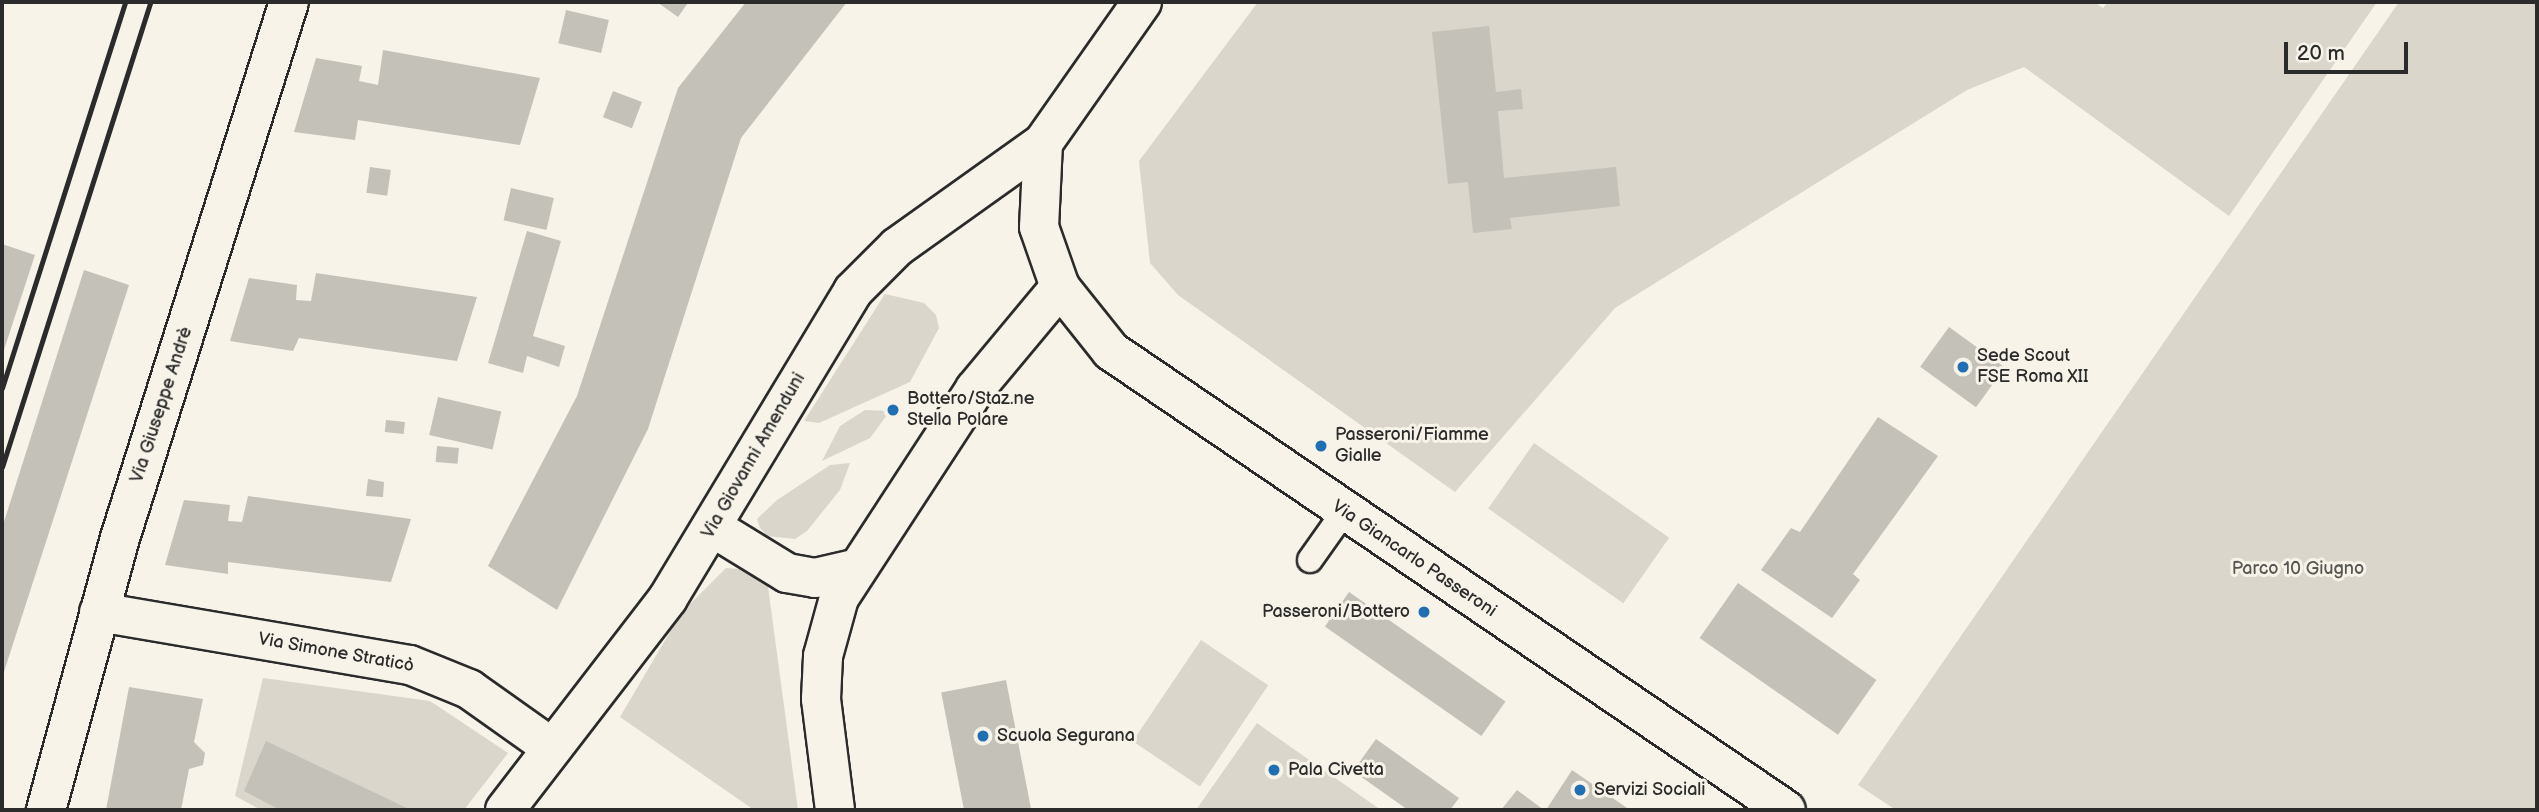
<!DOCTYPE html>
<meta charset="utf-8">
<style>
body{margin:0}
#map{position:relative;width:2539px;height:812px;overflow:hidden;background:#f7f3e8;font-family:"Balsamiq Sans",sans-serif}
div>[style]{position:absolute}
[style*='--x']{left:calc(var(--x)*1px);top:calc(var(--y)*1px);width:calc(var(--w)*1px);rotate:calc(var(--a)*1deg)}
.green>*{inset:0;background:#dad6cc;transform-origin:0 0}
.building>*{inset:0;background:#c4c1b9;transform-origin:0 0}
.roads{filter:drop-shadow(2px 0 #2b2b2b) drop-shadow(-2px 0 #2b2b2b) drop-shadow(0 2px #2b2b2b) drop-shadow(0 -2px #2b2b2b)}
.service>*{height:24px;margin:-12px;padding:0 12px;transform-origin:12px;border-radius:12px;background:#f7f3e8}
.minor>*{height:38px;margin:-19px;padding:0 19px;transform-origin:19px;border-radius:19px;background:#f7f3e8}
.tertiary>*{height:38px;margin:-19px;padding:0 19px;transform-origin:19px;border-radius:19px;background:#f7f3e8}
.rail>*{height:5px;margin:-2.5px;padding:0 2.5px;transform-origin:2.5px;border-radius:2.5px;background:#2b2b2b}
.dots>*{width:19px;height:19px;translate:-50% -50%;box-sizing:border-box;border:4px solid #f7f3e8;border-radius:50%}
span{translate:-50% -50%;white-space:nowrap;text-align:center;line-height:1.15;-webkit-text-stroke:6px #f7f3e8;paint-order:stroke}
.poi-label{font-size:18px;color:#2b2b2b}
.left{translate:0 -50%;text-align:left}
.right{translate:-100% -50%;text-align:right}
.street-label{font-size:18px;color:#2b2b2b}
.park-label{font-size:18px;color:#575653}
.frame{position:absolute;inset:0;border:4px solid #2b2b2b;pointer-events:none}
.scale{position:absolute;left:2284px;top:42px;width:124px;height:32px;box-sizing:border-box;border:4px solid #2b2b2b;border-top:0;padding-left:9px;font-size:21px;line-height:24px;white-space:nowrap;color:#2b2b2b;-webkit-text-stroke:5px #f7f3e8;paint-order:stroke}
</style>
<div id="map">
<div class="green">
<i style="clip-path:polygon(1258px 2px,2094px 2px,2103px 8px,2108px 2px,2377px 2px,2229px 216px,2024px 67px,1967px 90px,1615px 308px,1455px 492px,1178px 295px,1150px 263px,1139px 161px)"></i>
<i style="clip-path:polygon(2399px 2px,2537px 2px,2537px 810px,1896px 810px,1858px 785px)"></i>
<i style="clip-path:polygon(885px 294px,924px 303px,936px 315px,939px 328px,910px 382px,819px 423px,804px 421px)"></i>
<i style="clip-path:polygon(865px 410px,890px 411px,870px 438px,822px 461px,840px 426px)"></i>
<i style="left:1534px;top:443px;width:165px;height:80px;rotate:35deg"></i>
<i style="clip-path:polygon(850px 463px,840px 490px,807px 531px,795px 539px,767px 536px,760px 528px,757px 519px,777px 500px,830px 465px)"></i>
<i style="clip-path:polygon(726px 568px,753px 570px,767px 579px,798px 810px,754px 810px,620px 717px,681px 613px)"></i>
<i style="left:1201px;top:640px;width:81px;height:122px;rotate:34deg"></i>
<i style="clip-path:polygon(263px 678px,430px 701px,508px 753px,464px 810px,261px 810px,235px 796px)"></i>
<i style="clip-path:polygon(1257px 723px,1268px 731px,1381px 810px,1196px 810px)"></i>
</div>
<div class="building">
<i style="clip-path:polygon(657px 2px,685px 2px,688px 3px,678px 17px)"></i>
<i style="clip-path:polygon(746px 2px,847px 2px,741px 138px,648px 429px,557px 610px,488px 566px,577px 396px,678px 88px)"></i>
<i style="left:566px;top:10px;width:44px;height:34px;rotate:13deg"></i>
<i style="clip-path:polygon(1489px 26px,1496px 92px,1521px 89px,1523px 109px,1498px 111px,1504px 178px,1616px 167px,1620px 206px,1510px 218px,1512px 229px,1473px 233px,1468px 182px,1448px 184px,1432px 32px)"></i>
<i style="clip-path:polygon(383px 50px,540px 78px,520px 145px,358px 120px,355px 140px,294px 132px,316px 58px,362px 66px,359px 81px,378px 85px)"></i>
<i style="left:613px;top:91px;width:31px;height:28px;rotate:21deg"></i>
<i style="left:370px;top:167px;width:21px;height:26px;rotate:8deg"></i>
<i style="left:511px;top:188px;width:44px;height:33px;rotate:13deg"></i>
<i style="clip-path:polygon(527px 231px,561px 241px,533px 336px,565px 346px,559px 367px,527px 356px,523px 373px,488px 363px)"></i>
<i style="clip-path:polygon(2px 244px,35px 255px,2px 356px)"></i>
<i style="clip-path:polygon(84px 270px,129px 285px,2px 678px,2px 528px)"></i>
<i style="clip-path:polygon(316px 273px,477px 297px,457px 361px,299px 338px,293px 351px,230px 341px,249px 278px,297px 285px,296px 300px,311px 301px)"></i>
<i style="left:1949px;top:327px;width:69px;height:49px;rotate:36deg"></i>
<i style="left:438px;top:397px;width:65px;height:39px;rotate:13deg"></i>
<i style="clip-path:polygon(1878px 417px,1938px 456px,1853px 574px,1860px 580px,1832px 618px,1761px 570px,1791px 528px,1800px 532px)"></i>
<i style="left:386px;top:420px;width:19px;height:12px;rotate:6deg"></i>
<i style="left:437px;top:446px;width:22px;height:16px;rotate:5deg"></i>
<i style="clip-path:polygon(368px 479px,384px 482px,383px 497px,366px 496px)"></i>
<i style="clip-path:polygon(248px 496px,411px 519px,391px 582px,228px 562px,228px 574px,165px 565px,184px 500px,230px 505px,228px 521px,242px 522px)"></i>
<i style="left:1738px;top:583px;width:169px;height:67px;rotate:35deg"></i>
<i style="left:1349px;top:592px;width:191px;height:42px;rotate:35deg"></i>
<i style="left:1006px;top:680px;width:132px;height:66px;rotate:79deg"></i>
<i style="clip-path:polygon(129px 687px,203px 699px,194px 742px,205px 753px,203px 765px,189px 769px,181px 810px,106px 810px)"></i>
<i style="clip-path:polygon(1376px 739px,1459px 798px,1450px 810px,1408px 810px,1353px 771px)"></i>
<i style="clip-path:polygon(266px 741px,411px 810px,280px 810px,244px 791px)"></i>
<i style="clip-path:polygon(1572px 770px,1630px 810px,1546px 810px)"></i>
<i style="clip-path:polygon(1517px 790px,1544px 810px,1501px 810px)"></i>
</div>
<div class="roads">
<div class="service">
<i style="--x:1310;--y:560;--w:59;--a:-54.7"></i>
</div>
<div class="minor">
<i style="--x:712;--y:527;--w:88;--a:31.5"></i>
<i style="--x:787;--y:573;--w:28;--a:10"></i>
<i style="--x:815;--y:578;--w:40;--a:-13"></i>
<i style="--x:99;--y:612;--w:315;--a:9.7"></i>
<i style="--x:410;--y:665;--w:64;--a:22.1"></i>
<i style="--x:469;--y:689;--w:102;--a:35.4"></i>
<i style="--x:46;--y:810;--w:282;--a:-74.8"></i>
<i style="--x:120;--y:538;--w:562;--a:-72.5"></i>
<i style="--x:505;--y:810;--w:267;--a:-52.4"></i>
<i style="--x:668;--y:598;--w:358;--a:-58.9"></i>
<i style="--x:853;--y:291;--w:62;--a:-45"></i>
<i style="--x:897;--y:247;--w:179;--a:-35.5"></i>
<i style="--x:835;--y:810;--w:112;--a:-97.2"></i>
<i style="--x:821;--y:699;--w:43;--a:-87.3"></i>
<i style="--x:823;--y:656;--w:60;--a:-74.6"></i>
<i style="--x:839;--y:598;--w:249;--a:-56.9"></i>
<i style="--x:975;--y:389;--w:133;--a:-50.2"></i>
</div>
<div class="tertiary">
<i style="--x:1142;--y:2;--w:172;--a:125.1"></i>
<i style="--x:1043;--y:143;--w:84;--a:92.7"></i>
<i style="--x:1039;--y:227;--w:64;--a:70.7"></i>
<i style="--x:1060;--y:287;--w:82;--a:51.4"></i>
<i style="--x:1111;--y:351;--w:816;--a:34.22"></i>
</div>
</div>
<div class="rail">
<i style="--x:2;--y:388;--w:405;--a:-72.3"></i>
<i style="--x:2;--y:467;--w:488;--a:-72.3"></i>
</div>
<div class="dots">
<i style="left:1963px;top:367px;background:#1f6fb2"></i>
<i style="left:893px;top:410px;background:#1f6fb2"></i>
<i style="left:1321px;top:446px;background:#1f6fb2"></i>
<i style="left:1424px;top:612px;background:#1f6fb2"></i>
<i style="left:983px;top:736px;background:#1f6fb2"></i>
<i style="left:1274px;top:770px;background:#1f6fb2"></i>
<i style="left:1580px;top:790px;background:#1f6fb2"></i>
</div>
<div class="poi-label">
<span class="left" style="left:1977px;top:367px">Sede Scout<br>FSE Roma XII</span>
<span class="left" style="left:907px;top:410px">Bottero/Staz.ne<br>Stella Polare</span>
<span class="left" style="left:1335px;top:446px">Passeroni/Fiamme<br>Gialle</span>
<span class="right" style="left:1410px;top:612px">Passeroni/Bottero</span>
<span class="left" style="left:997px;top:736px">Scuola Segurana</span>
<span class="left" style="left:1288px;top:770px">Pala Civetta</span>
<span class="left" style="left:1594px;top:790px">Servizi Sociali</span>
</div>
<div class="street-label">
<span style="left:162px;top:405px;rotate:-72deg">Via Giuseppe Andrè</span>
<span style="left:754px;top:456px;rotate:-60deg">Via Giovanni Amenduni</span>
<span style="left:1414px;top:559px;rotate:34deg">Via Giancarlo Passeroni</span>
<span style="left:336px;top:653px;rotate:10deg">Via Simone Straticò</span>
</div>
<div class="park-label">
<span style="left:2298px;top:569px">Parco 10 Giugno</span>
</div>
<div class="frame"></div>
<div class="scale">20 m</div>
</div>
